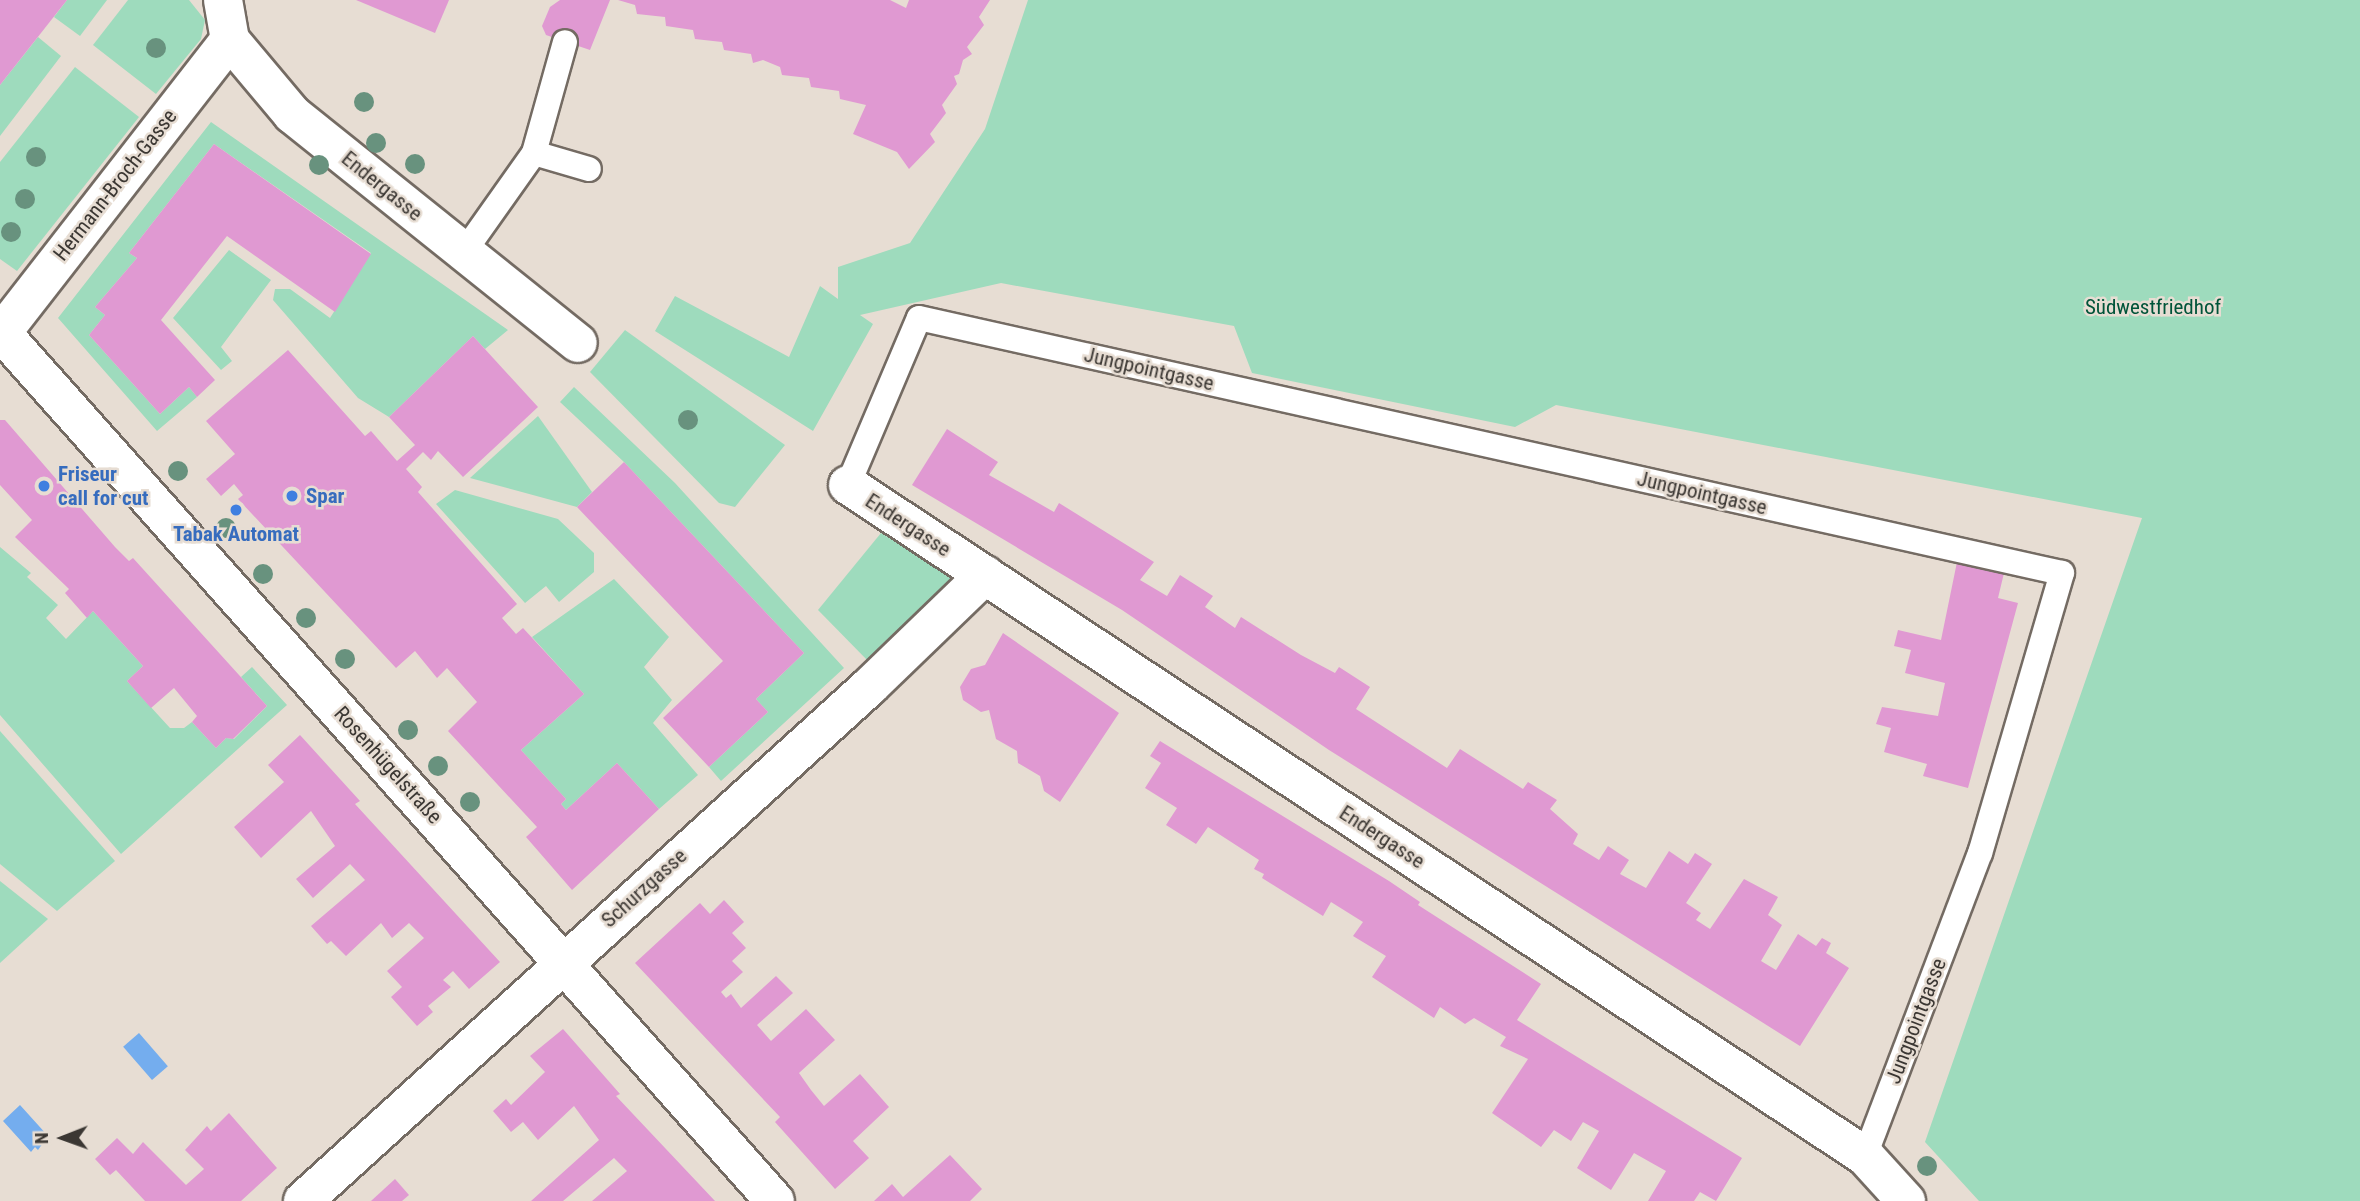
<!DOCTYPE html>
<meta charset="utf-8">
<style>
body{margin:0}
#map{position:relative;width:2360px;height:1201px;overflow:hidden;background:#e7ddd3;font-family:"Roboto Condensed",sans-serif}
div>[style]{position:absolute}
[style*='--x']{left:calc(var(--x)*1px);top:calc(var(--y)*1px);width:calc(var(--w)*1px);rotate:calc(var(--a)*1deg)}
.green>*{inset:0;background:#9edbbd}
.water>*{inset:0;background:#74adee;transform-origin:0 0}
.building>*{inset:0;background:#e099d2}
.roads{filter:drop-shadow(2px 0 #746b63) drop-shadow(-2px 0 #746b63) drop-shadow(0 2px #746b63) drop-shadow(0 -2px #746b63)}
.lane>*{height:24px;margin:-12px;padding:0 12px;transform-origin:12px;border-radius:12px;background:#fff}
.street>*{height:38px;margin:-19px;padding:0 19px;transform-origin:19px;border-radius:19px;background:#fff}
.trees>*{width:20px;height:20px;margin:-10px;border-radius:50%;background:#68927e}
.dots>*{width:19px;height:19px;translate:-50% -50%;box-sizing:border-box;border:4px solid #e7ddd3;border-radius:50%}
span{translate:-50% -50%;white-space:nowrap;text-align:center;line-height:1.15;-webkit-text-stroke:5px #e7ddd3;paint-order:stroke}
.street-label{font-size:21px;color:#3b3733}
.park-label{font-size:21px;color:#005439}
.shop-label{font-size:21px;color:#366cbe;font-weight:700}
.left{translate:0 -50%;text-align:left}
.north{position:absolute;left:28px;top:1103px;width:70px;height:70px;-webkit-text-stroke:5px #e7ddd3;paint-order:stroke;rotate:269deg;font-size:19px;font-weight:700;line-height:28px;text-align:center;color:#3b3733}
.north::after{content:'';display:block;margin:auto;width:24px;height:32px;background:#3b3733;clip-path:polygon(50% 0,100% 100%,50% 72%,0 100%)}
</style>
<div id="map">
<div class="green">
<i style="clip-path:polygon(67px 0,107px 0,80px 36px,54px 17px)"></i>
<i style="clip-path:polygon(128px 0,189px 0,205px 20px,201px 39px,156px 94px,93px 45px)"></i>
<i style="clip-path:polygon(1028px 0,2360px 0,2360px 1201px,1979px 1201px,1925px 1142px,2142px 518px,1556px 405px,1515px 427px,1252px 373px,1234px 326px,1001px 283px,860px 315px,873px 324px,813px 431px,655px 331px,675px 296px,789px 357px,820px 286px,838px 299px,838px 267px,910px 243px,985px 129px)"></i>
<i style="clip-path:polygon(38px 37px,61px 56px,0 136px,0 85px)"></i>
<i style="clip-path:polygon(75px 67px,139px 117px,17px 271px,0 259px,0 162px)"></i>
<i style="clip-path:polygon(211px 122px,508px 330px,485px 349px,473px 336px,389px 417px,358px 398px,273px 300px,275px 289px,290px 289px,330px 318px,371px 253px,214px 144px,129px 253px,137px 258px,95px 307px,105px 315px,89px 335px,160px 414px,189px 387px,197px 397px,157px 431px,58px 318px)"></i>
<i style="clip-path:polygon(229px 250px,271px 280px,221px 347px,232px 361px,221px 370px,173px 318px)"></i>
<i style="clip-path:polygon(625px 330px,785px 445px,735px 507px,719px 503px,590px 372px)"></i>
<i style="clip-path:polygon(574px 387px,675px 483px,844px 668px,721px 781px,709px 767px,768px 712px,756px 699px,804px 653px,624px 462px,560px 402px)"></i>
<i style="clip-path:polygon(538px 416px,592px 492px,577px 507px,470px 478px)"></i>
<i style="clip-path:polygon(455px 490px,558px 519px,594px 553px,594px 572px,559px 602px,546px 586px,525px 603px,436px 504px)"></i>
<i style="clip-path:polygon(881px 533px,954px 577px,954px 586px,869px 662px,818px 610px)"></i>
<i style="clip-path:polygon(0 547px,31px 573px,27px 577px,58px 605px,46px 618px,66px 639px,93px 611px,143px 666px,127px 681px,170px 728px,184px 728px,192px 722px,216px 748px,226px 738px,234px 739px,267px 706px,241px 677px,252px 667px,287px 705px,121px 854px,0 715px)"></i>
<i style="clip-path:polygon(614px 579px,669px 637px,644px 667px,672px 700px,653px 723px,698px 775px,659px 809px,617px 763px,566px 810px,561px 804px,566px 799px,521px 750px,584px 694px,532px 637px)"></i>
<i style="clip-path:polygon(0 731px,115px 861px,57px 911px,0 864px)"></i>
<i style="clip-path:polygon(0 881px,48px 919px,0 963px)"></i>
</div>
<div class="water">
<i style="left:139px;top:1033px;width:44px;height:21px;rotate:49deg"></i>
<i style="clip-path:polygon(20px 1105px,48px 1136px,38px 1150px,35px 1147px,31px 1152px,3px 1121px)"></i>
</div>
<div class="building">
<i style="clip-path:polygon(0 0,67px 0,0 85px)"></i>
<i style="clip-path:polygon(356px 0,449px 0,435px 33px)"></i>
<i style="clip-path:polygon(560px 0,610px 0,590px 50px,546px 35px,542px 26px,550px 7px)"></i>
<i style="clip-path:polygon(618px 0,890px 0,906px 8px,909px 0,990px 0,979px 17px,984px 25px,967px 47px,972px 54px,963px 60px,959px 74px,954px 76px,957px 84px,942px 105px,946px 113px,930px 134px,935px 142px,909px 169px,897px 152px,853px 134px,866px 105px,840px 99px,839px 91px,811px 87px,809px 78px,782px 75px,780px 67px,763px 60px,753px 63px,751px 54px,724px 50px,722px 42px,695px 39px,693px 30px,666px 26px,665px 17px,637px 14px,635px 5px)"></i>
<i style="clip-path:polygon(214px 144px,371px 254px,335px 312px,227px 236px,161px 320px,215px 380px,197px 397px,189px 387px,160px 414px,89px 335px,105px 315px,95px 307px,137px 258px,129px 253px)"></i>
<i style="clip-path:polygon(473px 336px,538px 407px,463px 477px,438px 451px,431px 460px,423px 452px,406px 469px,422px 487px,418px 492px,517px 604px,502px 618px,516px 634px,523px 628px,584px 694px,521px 750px,566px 799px,561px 804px,566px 810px,617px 763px,659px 809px,572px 890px,526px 837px,537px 827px,448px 731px,477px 702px,447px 668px,437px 678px,415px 651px,396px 668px,238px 499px,243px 495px,234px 484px,221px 496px,206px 479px,235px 454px,206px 421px,288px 350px,365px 436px,371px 431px,397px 461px,415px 445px,389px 417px)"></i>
<i style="clip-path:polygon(0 420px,5px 420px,115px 547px,129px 561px,133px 558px,267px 706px,233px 739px,226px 738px,216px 748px,192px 722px,197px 716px,174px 688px,151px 708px,127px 681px,143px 666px,93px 611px,87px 618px,65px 593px,69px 589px,15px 537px,32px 520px,0 485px)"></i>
<i style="clip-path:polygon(947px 429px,998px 462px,989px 475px,1054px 512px,1059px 503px,1154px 562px,1140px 580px,1167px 596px,1180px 575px,1213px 596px,1205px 607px,1235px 628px,1241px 617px,1301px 655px,1335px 673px,1339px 667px,1370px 687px,1356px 709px,1447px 768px,1460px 749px,1523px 789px,1528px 782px,1557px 800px,1550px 809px,1578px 834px,1573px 844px,1599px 860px,1608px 846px,1629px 860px,1620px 874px,1631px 880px,1646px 888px,1669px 851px,1688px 864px,1695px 853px,1712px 864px,1686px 903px,1701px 913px,1696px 920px,1710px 929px,1744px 879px,1778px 897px,1768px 915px,1782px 925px,1761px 961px,1776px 970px,1798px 934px,1816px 946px,1822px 938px,1831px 943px,1826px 953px,1849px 968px,1800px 1046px,1329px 750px,1122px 610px,912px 485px)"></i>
<i style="clip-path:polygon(624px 462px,804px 653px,756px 699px,768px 712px,709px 767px,663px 718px,723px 661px,577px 507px)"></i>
<i style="clip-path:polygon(1957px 562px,2004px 573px,1998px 598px,2018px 603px,1968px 788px,1923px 776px,1927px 764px,1884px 752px,1891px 728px,1876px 724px,1882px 707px,1938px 716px,1945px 683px,1905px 673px,1911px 650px,1894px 646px,1898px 630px,1941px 640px)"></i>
<i style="clip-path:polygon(1003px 633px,1119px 713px,1060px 802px,1044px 791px,1040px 776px,1018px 763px,1017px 751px,996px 739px,989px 710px,981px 712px,963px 700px,960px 687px,971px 669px,985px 665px)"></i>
<i style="clip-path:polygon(300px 735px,360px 801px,355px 804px,500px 962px,469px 989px,453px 971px,443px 980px,451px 987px,428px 1006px,433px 1012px,417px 1026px,391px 997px,402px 987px,387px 971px,424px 938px,409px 923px,392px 938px,381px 923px,346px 956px,331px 941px,327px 944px,311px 926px,365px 880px,350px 864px,313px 898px,296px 879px,335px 846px,311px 811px,261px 858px,234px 827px,284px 782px,268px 765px)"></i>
<i style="clip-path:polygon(1160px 741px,1389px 881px,1420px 902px,1418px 905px,1541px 984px,1517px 1020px,1742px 1158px,1716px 1201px,1700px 1192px,1694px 1201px,1648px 1201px,1666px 1171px,1634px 1153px,1611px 1190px,1577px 1168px,1599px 1131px,1583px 1122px,1571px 1141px,1554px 1130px,1541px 1147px,1492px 1113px,1528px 1059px,1500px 1046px,1506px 1037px,1474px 1018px,1465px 1024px,1440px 1007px,1434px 1018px,1372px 977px,1386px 956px,1353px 936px,1363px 922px,1331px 902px,1323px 916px,1262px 878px,1264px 874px,1254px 869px,1259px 860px,1208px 827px,1196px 844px,1166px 825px,1177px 808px,1145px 788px,1161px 763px,1150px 756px)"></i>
<i style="clip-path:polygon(724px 900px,744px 922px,732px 933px,746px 948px,732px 961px,743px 972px,721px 992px,726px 998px,731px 994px,741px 1008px,776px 976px,793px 993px,757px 1025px,771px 1041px,806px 1009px,835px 1040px,799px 1073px,811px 1090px,824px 1106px,860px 1074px,889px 1107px,853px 1141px,869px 1158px,835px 1189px,775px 1122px,780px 1117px,635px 963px,700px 903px,710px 914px)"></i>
<i style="clip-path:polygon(563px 1029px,620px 1094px,616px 1096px,715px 1201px,592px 1201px,627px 1171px,614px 1158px,563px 1201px,531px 1201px,599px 1140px,574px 1106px,538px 1140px,523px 1122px,511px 1132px,493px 1111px,506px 1099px,511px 1105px,545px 1072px,530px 1056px)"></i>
<i style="clip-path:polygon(229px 1113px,277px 1168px,241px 1201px,145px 1201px,116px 1170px,110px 1175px,95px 1159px,117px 1138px,133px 1154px,143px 1142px,186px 1185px,204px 1169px,185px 1150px,207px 1126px,211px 1131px)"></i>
<i style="clip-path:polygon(950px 1155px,982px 1189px,970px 1201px,874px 1201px,892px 1184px,903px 1197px)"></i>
<i style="clip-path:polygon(395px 1179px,409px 1195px,402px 1201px,371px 1201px)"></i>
</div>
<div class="roads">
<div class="lane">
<i style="--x:534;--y:153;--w:115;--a:-74.4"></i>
<i style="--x:464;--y:252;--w:121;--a:-54.7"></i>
<i style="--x:534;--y:153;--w:57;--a:16.2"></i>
<i style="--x:848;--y:485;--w:181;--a:-67"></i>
<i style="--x:919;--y:318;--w:1171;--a:12.58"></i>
<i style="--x:2062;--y:573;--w:292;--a:106.3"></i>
<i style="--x:1980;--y:853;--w:324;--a:110.8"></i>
</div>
<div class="street">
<i style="--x:223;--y:0;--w:41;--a:80.1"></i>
<i style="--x:230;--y:40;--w:97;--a:50"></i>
<i style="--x:292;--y:114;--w:366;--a:38.7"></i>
<i style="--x:0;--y:331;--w:1165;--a:48.31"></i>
<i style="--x:0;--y:335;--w:374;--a:-52.1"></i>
<i style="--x:848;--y:485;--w:1218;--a:33.42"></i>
<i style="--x:1865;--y:1156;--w:61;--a:47.7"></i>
<i style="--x:303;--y:1201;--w:766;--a:-42.25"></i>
<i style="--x:870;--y:686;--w:160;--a:-44"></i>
</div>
</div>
<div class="trees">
<i style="left:156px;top:48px"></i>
<i style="left:364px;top:102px"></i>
<i style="left:376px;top:143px"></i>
<i style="left:36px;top:157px"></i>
<i style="left:415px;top:164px"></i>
<i style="left:319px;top:165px"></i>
<i style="left:25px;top:199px"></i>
<i style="left:11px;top:232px"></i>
<i style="left:688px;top:420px"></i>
<i style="left:178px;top:471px"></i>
<i style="left:226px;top:528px"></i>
<i style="left:263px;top:574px"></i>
<i style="left:306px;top:618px"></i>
<i style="left:345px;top:659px"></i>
<i style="left:408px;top:730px"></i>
<i style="left:438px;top:766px"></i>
<i style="left:470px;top:802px"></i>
<i style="left:1927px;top:1166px"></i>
</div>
<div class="dots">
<i style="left:44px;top:486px;background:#3f7fe0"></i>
<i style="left:292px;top:496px;background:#3f7fe0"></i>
<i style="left:236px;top:510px;background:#3f7fe0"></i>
</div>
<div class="street-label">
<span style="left:115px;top:185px;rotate:-52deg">Hermann-Broch-Gasse</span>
<span style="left:382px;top:186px;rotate:39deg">Endergasse</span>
<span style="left:1149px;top:369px;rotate:13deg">Jungpointgasse</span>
<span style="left:1702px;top:493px;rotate:13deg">Jungpointgasse</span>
<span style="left:908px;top:525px;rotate:33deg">Endergasse</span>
<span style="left:388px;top:765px;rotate:48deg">Rosenhügelstraße</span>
<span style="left:1382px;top:837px;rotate:33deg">Endergasse</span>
<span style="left:644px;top:888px;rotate:-42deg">Schurzgasse</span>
<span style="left:1916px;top:1021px;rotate:-69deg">Jungpointgasse</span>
</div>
<div class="park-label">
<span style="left:2153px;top:307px">Südwestfriedhof</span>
</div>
<div class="shop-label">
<span class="left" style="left:58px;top:486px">Friseur<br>call for cut</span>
<span class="left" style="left:306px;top:496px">Spar</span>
<span style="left:236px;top:534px">Tabak Automat</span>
</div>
<div class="north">N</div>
</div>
